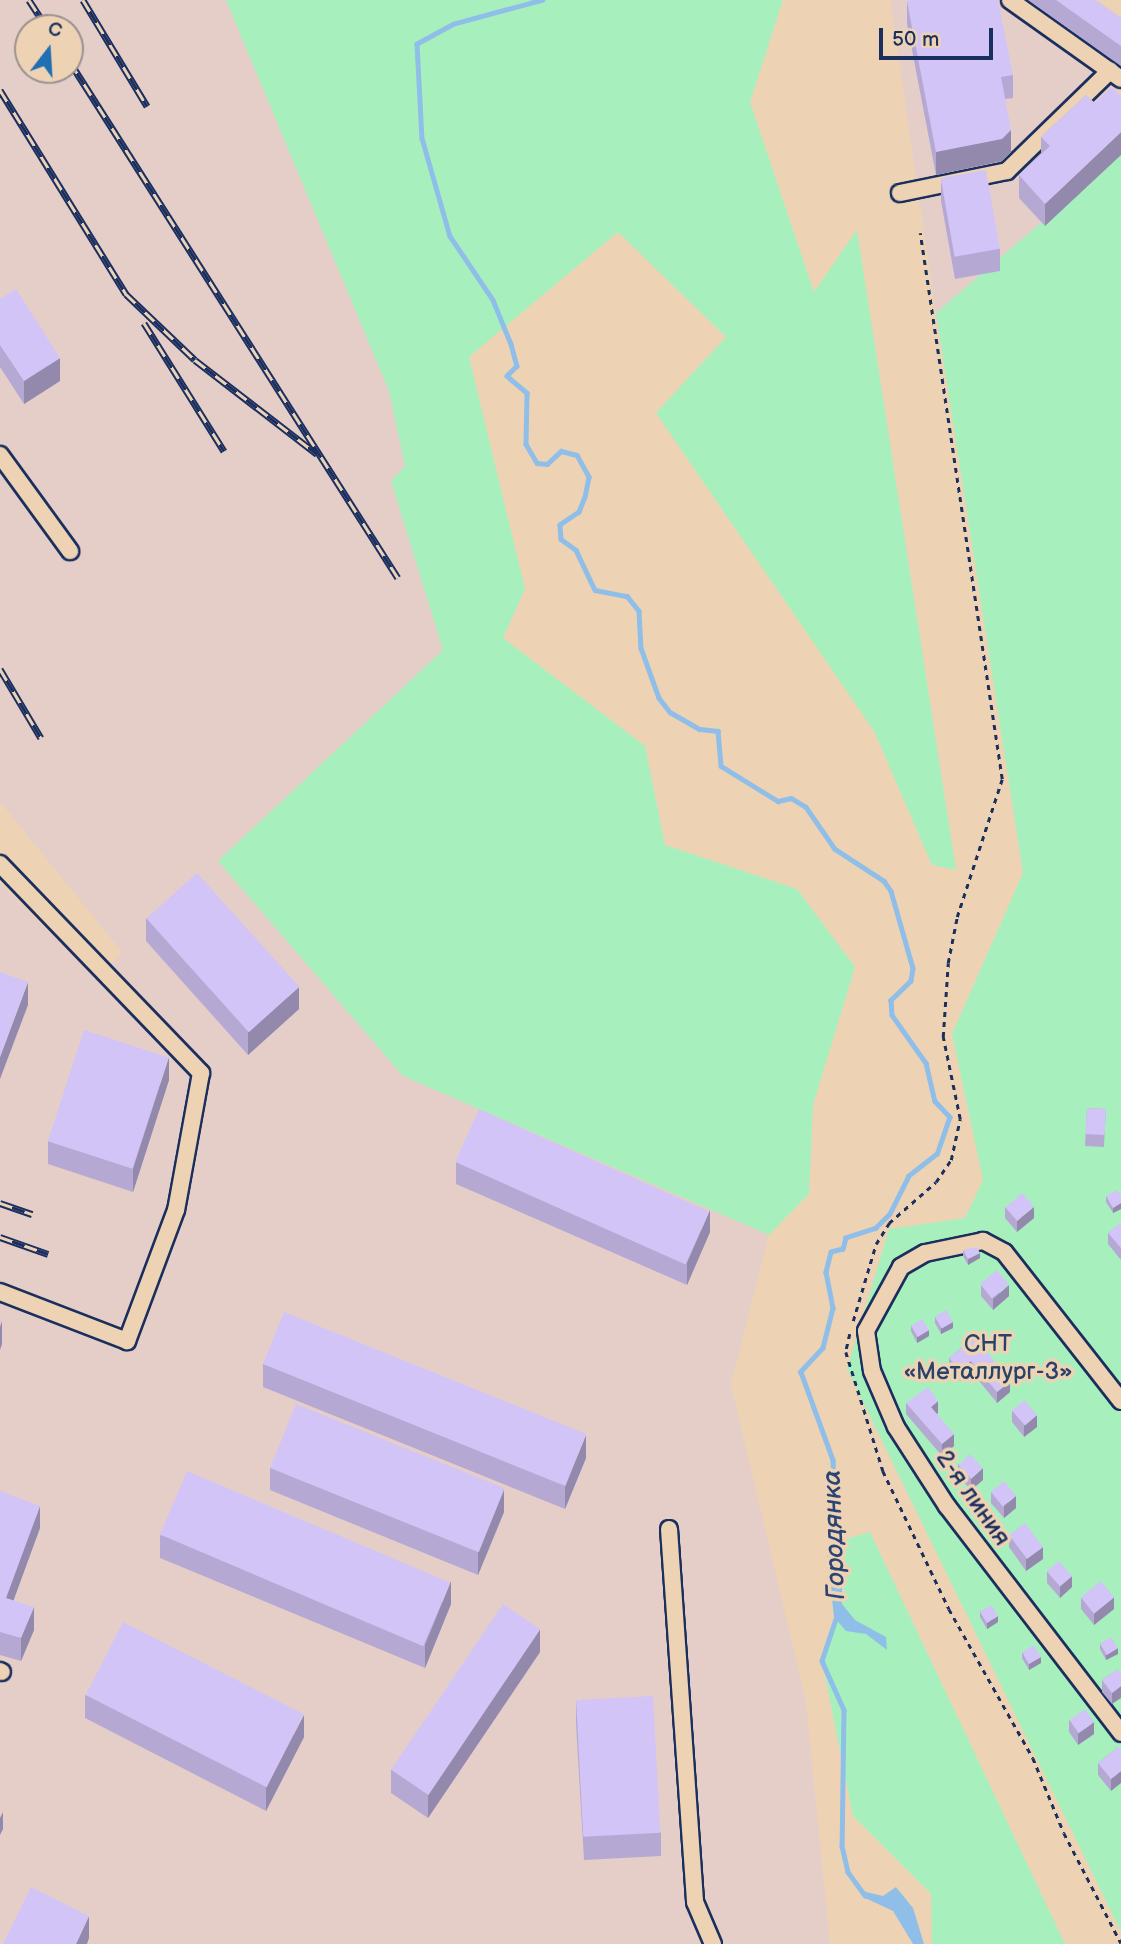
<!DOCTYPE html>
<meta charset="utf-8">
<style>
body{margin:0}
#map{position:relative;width:1121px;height:1944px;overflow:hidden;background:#edd3b4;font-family:"Balsamiq Sans",sans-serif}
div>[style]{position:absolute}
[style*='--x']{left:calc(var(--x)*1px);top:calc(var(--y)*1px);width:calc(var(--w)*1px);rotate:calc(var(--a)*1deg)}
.built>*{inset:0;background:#e5cec8}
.green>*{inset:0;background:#a7f0be}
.water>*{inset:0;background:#8fbee9}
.stream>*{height:4.5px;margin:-2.25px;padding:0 2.25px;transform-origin:2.25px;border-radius:2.25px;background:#8fbee9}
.path>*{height:2.5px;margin-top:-1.25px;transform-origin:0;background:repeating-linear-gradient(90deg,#1b2f5e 0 5px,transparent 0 10px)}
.roads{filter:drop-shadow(2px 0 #1b2f5e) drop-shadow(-2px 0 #1b2f5e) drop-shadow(0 2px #1b2f5e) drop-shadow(0 -2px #1b2f5e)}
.minor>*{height:16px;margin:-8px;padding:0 8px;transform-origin:8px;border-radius:8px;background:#edd3b4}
.rail>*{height:7px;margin-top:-3.5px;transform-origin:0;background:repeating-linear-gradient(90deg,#edd3b4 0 13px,#1b2f5e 0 26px);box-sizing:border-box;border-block:2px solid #1b2f5e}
.wall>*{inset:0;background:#b5a9d4;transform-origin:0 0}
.shaded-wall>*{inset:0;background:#9389ac}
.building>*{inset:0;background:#d2c4f6;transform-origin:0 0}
span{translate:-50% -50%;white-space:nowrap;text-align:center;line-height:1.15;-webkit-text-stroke:7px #edd3b4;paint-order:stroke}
.park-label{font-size:24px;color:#294268}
.street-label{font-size:24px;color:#1b2f5e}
.water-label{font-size:26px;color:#2c4473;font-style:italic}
.north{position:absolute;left:14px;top:14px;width:70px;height:70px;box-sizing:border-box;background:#edd3b4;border:2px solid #999192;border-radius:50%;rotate:17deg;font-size:19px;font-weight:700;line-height:28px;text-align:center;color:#1b2f5e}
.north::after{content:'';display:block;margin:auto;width:24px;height:32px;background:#1f6fb2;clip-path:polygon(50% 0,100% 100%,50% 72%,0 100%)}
.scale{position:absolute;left:879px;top:28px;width:114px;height:32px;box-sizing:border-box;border:4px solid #1b2f5e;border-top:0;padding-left:9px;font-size:21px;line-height:24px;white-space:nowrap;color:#1b2f5e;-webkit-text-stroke:5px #edd3b4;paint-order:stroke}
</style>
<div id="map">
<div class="built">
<i style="clip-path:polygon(evenodd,0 0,226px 0,389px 391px,405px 466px,391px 481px,443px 650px,218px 861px,403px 1076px,769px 1235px,731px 1384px,806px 1701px,830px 1944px,0 1944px,0 883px,97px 979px,122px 952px,0 802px,0 0,28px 28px,70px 28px,70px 70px,28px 70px,28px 28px)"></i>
<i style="clip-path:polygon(890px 0,1099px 0,1121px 16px,1121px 159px,937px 321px)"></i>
</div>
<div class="green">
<i style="clip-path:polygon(226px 0,783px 0,750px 102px,814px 292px,857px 230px,956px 870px,932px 865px,874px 731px,656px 413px,726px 337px,618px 232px,469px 357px,525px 589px,503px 638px,645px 746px,665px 845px,797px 889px,855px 967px,813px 1105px,809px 1194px,769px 1235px,403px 1076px,218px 861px,443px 650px,391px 481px,405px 466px,389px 391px)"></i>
<i style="clip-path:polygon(1121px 154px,1121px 1932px,847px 1369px,889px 1229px,965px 1218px,983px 1180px,952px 1034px,1023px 873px,936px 313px)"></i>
<i style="clip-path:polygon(870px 1532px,1065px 1944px,932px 1944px,931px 1894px,853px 1816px,822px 1661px,844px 1593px,839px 1541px)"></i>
</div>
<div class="water">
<i style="clip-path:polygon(836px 1503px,840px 1513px,834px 1553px,842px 1565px,842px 1604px,855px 1620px,886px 1637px,887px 1650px,866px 1634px,846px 1631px,834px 1617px,827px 1553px)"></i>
<i style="clip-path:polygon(896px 1887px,913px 1908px,924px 1944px,913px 1944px,893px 1911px,863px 1897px,862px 1891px,883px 1896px)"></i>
</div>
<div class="stream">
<i style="--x:543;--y:0;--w:92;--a:164.9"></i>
<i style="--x:454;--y:24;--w:42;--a:151.6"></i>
<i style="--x:417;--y:44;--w:94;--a:87"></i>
<i style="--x:422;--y:138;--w:102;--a:74.1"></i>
<i style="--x:450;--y:236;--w:77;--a:56.1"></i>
<i style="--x:493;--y:300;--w:48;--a:67.8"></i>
<i style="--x:511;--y:344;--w:23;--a:75"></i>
<i style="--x:517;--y:366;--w:14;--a:135"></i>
<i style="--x:507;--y:376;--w:26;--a:40"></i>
<i style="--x:527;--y:393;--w:51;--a:91.1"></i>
<i style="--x:526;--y:444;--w:22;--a:60"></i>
<i style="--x:537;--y:463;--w:10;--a:6"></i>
<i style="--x:547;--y:464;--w:19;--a:-43"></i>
<i style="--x:561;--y:451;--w:16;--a:14"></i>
<i style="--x:577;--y:455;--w:25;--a:61"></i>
<i style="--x:589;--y:477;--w:20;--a:101"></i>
<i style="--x:585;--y:497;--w:16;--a:112"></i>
<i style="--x:579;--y:512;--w:23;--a:146"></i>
<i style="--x:560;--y:525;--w:14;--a:86"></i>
<i style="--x:561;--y:539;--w:19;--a:36"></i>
<i style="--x:576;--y:550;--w:44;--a:64.6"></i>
<i style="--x:595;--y:590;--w:33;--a:11"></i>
<i style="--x:627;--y:596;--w:19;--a:51"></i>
<i style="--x:639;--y:611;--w:37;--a:87"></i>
<i style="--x:641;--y:648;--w:53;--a:70.2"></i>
<i style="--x:659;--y:698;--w:18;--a:52"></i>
<i style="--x:670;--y:712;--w:34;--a:30"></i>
<i style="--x:700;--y:729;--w:18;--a:6"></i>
<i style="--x:718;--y:731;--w:35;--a:85"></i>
<i style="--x:721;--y:766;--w:67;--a:31.6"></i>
<i style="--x:778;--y:801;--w:13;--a:-13"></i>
<i style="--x:791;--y:798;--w:17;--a:31"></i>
<i style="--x:806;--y:807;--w:51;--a:55.4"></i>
<i style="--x:835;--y:849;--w:59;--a:33.1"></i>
<i style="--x:884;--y:881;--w:12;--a:55"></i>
<i style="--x:891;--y:891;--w:80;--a:74.1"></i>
<i style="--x:913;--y:968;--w:13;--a:99"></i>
<i style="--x:911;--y:981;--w:28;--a:136"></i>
<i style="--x:891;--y:1000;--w:15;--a:86"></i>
<i style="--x:892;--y:1015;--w:59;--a:54.7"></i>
<i style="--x:926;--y:1063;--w:39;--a:77"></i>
<i style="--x:935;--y:1101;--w:22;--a:47"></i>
<i style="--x:950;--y:1117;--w:39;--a:109"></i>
<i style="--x:937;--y:1154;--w:36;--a:142"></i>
<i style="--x:909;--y:1176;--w:42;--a:116.6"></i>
<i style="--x:890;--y:1214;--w:20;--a:135"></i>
<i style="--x:876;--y:1228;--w:32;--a:162"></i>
<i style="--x:846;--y:1238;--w:11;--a:105"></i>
<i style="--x:843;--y:1249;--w:12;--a:166"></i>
<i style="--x:831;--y:1252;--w:21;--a:104"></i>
<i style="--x:826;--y:1272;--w:37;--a:79"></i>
<i style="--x:833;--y:1308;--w:41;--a:104"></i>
<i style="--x:823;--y:1348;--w:33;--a:133"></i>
<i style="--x:801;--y:1372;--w:94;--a:70"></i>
<i style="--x:833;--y:1460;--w:47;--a:87.6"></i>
<i style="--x:837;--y:1616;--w:47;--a:108.4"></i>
<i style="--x:822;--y:1661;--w:54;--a:65.8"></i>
<i style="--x:844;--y:1710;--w:136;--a:90.8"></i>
<i style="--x:842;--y:1846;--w:27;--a:77"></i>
<i style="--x:848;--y:1872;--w:29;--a:54"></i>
</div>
<div class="path">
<i style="--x:853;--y:1321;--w:80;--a:-73.4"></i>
<i style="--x:876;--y:1244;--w:25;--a:-58"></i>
<i style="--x:889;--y:1223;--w:62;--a:-41.1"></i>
<i style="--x:936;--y:1182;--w:27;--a:-56"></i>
<i style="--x:951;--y:1160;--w:42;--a:-77.6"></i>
<i style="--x:960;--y:1119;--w:84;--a:-101.7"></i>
<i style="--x:943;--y:1037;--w:74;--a:-86.1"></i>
<i style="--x:948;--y:963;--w:47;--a:-78.9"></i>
<i style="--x:957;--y:917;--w:145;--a:-71.9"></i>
<i style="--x:1002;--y:779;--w:552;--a:-98.54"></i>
<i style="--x:850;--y:1334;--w:18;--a:103"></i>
<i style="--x:846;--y:1352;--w:125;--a:72.7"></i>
<i style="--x:883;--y:1471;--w:153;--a:64.4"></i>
<i style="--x:949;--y:1609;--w:171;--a:60.6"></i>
<i style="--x:1033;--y:1758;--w:81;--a:67.5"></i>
<i style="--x:1064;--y:1833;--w:124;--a:62.6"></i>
</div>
<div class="roads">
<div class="minor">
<i style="--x:1010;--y:0;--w:136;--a:35.4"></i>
<i style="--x:900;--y:193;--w:109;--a:-11.6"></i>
<i style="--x:1007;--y:171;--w:144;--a:-44.2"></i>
<i style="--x:0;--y:455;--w:119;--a:53.9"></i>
<i style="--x:0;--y:864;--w:290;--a:46.1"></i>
<i style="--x:201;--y:1073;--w:139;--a:100.3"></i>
<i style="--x:176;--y:1210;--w:140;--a:110.5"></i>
<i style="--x:127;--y:1341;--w:136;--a:-158.9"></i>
<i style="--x:1121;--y:1401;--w:189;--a:-128.1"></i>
<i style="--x:1004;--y:1252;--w:24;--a:-152"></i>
<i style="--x:983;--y:1241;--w:59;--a:168.3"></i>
<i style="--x:925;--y:1253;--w:28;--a:150"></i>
<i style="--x:901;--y:1267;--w:73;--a:118.7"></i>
<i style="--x:866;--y:1331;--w:40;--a:81.5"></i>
<i style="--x:872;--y:1371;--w:61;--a:66.8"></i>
<i style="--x:896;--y:1427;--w:94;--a:57.2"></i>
<i style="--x:947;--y:1506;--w:286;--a:52.5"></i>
<i style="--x:669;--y:1529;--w:374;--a:86"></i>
<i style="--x:695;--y:1902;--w:46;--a:66.8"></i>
<i style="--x:0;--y:1671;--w:2;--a:27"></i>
</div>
</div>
<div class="rail">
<i style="--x:29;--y:0;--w:33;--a:57"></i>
<i style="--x:83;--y:0;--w:124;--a:58.9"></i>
<i style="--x:70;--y:62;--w:611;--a:57.56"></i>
<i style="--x:0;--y:90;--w:240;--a:58.3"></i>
<i style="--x:126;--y:294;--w:95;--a:43.7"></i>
<i style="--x:195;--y:360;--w:154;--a:37.6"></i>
<i style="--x:144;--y:323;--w:151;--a:58"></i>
<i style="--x:0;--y:669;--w:80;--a:59.3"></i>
<i style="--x:0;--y:1203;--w:34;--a:19"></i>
<i style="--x:0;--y:1237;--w:51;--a:19.5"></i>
</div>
<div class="wall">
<i style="clip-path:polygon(1028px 0,1094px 0,1121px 19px,1121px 66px)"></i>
<i style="clip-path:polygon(907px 1px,1013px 75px,1013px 98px,1005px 99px,1011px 152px,1002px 161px,936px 175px,907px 24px)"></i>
<i style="clip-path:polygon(1086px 95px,1045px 226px,1019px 198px,1019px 175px,1041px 154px,1041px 137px)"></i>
<i style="clip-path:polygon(941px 178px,1000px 249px,1000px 271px,955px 279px,941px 201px)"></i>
<i style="clip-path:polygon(0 299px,60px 381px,24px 404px,0 367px)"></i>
<i style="clip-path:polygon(146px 918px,299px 1009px,248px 1055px,146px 941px)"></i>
<i style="clip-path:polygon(169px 1080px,133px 1192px,48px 1164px,48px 1141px)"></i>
<i style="left:1087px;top:1108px;width:19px;height:38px;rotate:3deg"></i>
<i style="clip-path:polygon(456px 1162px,710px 1232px,687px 1285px,456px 1184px)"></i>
<i style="clip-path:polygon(1106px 1196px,1121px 1196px,1121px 1209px,1113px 1213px,1106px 1202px)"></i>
<i style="clip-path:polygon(1005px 1207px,1034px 1218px,1017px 1232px,1005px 1218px)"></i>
<i style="clip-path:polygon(1121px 1223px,1121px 1260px,1108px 1244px,1108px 1233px)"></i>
<i style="clip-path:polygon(963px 1250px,980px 1258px,968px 1265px,963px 1256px)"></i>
<i style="clip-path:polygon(981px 1285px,1009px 1296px,993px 1310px,981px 1296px)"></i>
<i style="clip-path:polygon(935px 1317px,953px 1328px,941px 1334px,935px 1323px)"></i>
<i style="clip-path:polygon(911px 1325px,929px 1336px,917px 1343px,911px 1331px)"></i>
<i style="clip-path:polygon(975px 1336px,1010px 1392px,997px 1403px,971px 1371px,960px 1381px,949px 1368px,949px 1358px)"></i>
<i style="clip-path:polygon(263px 1364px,586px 1458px,565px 1509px,263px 1387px)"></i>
<i style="clip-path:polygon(906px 1403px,938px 1413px,937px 1414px,954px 1446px,942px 1456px,906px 1414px)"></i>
<i style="clip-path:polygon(1012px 1410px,1037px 1427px,1024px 1437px,1012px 1422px)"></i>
<i style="clip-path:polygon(958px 1464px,983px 1480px,971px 1490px,958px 1476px)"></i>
<i style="clip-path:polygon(270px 1468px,504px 1512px,478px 1575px,270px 1490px)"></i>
<i style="clip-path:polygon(0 1491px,40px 1528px,13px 1600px,34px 1630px,21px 1661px,0 1655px)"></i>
<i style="clip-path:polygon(991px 1492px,1016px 1508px,1004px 1518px,991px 1503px)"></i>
<i style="clip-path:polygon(160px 1535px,451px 1604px,425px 1668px,160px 1558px)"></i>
<i style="clip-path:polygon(1009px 1535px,1043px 1559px,1026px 1571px,1009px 1547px)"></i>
<i style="clip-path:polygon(1047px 1571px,1072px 1587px,1060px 1598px,1047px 1583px)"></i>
<i style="clip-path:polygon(1081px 1598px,1114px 1609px,1094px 1625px,1081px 1609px)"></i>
<i style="clip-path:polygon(980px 1611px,998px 1622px,987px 1629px,980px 1617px)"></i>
<i style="clip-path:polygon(1100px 1643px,1118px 1654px,1106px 1660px,1100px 1649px)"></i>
<i style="clip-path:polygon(540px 1652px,428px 1818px,391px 1793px,391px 1770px)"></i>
<i style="clip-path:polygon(1022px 1652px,1041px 1663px,1029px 1670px,1022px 1658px)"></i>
<i style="clip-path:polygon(1118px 1669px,1112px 1704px,1102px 1692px,1102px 1680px)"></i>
<i style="clip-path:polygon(85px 1695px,304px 1737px,266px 1811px,85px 1718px)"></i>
<i style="clip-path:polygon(576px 1701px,661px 1833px,661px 1856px,584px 1860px,576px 1723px)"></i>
<i style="clip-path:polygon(1069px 1720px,1094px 1734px,1078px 1745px,1069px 1732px)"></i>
<i style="clip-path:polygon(1118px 1747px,1111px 1791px,1098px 1775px,1098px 1763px)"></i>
</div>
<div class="shaded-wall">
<i style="clip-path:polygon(1011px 130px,1011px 152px,1002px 161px,936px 175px,936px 152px)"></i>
<i style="clip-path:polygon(1121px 132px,1121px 155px,1045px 226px,1045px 204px)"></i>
<i style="clip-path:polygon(60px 358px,60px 381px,24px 404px,24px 381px)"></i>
<i style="clip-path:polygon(28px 982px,28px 1005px,0 1079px,0 1057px)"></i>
<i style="clip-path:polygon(299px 987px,299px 1009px,248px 1055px,248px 1032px)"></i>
<i style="clip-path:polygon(169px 1057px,169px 1080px,133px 1192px,133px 1169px)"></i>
<i style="clip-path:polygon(1121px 1203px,1121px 1209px,1113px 1213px,1113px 1208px)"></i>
<i style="clip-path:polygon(1034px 1207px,1034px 1218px,1017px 1232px,1017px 1221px)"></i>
<i style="clip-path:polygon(710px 1210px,710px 1232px,687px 1285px,687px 1263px)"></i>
<i style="clip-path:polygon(980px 1253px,980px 1258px,968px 1265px,968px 1259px)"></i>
<i style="clip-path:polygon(1009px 1285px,1009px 1296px,993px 1310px,993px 1299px)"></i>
<i style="clip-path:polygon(2px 1321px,2px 1344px,0 1350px,0 1327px)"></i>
<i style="clip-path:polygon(953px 1322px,953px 1328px,941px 1334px,941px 1328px)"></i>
<i style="clip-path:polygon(929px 1330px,929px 1336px,917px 1343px,917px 1337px)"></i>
<i style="clip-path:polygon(971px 1361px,971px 1371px,960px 1381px,960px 1370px)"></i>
<i style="clip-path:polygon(1010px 1382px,1010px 1392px,997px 1403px,997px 1392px)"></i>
<i style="clip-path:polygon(938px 1401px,938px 1413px,931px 1418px,931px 1407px)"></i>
<i style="clip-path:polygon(1037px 1415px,1037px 1427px,1024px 1437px,1024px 1425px)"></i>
<i style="clip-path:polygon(954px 1434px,954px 1446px,942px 1456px,942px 1444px)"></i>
<i style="clip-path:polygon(586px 1435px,586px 1458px,565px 1509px,565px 1487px)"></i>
<i style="clip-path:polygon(983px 1468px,983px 1480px,971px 1490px,971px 1479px)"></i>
<i style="clip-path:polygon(504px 1489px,504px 1512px,478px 1575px,478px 1552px)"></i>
<i style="clip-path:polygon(1016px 1496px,1016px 1508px,1004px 1518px,1004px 1506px)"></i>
<i style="clip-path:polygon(40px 1506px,40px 1528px,6px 1621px,6px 1598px)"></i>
<i style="clip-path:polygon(1043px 1547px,1043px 1559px,1026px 1571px,1026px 1559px)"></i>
<i style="clip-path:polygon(1072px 1576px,1072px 1587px,1060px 1598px,1060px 1586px)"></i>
<i style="clip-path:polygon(451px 1581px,451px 1604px,425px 1668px,425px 1645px)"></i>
<i style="clip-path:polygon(1114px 1597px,1114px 1609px,1094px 1625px,1094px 1613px)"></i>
<i style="clip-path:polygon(34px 1607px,34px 1630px,21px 1661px,21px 1638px)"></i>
<i style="clip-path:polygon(998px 1616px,998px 1622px,987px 1629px,987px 1623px)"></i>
<i style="clip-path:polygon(540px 1629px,540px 1652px,428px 1818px,428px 1795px)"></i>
<i style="clip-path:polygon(1118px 1648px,1118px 1654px,1106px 1660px,1106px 1655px)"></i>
<i style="clip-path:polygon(1041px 1657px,1041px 1663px,1029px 1670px,1029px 1664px)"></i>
<i style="clip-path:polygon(1121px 1686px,1121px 1698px,1112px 1704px,1112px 1693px)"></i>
<i style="clip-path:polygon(304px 1715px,304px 1737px,266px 1811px,266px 1788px)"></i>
<i style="clip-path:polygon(1094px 1722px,1094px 1734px,1078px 1745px,1078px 1734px)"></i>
<i style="clip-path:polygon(1121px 1771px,1121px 1783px,1111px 1791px,1111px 1779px)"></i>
<i style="clip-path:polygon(3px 1812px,3px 1829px,0 1835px,0 1818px)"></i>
<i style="clip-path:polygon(89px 1916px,89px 1938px,87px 1944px,76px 1944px)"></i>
</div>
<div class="building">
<i style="clip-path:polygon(914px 0,998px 0,1013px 75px,1001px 77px,1011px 130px,1002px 139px,936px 152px,907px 1px)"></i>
<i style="clip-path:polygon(1056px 0,1094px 0,1121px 19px,1121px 46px)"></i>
<i style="clip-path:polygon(1112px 87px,1121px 97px,1121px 132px,1045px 204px,1019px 175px,1050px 146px,1041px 137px,1086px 95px,1095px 103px)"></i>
<i style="left:986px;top:170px;width:80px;height:46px;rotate:80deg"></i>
<i style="clip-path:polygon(16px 289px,60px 358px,24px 381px,0 345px,0 299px)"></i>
<i style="left:197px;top:873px;width:153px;height:68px;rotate:48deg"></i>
<i style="clip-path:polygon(0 972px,28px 982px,0 1057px)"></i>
<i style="left:84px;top:1030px;width:89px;height:117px;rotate:18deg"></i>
<i style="left:1087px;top:1108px;width:19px;height:26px;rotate:3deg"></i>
<i style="left:479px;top:1109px;width:252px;height:58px;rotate:24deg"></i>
<i style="clip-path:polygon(1117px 1190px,1121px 1196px,1121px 1203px,1113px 1208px,1106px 1196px)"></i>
<i style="left:1022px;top:1193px;width:18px;height:22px;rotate:49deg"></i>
<i style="clip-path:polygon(1120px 1223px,1121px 1223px,1121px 1248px,1108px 1233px)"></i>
<i style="clip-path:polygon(977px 1247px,980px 1253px,968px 1259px,963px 1250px)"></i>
<i style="left:997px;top:1270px;width:19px;height:22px;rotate:51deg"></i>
<i style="left:946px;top:1310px;width:14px;height:13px;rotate:60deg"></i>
<i style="left:284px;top:1312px;width:326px;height:56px;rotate:22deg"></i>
<i style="left:922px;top:1319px;width:13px;height:13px;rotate:58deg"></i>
<i style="clip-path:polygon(975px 1336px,1010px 1382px,997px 1392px,971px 1361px,960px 1370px,949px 1358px)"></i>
<i style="clip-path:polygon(928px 1387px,938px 1401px,931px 1407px,954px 1434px,942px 1444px,906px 1403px)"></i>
<i style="left:1024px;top:1400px;width:20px;height:16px;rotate:49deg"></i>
<i style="left:296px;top:1404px;width:225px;height:69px;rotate:22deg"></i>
<i style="left:970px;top:1454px;width:19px;height:16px;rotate:47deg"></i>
<i style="left:187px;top:1471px;width:286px;height:69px;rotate:23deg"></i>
<i style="left:1004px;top:1481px;width:19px;height:17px;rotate:51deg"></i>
<i style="clip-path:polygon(0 1491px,40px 1506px,6px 1598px,34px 1607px,21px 1638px,0 1632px)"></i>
<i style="left:1025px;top:1523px;width:30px;height:20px;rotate:53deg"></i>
<i style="left:1059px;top:1561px;width:20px;height:16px;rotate:49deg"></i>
<i style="left:1101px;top:1581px;width:21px;height:26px;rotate:51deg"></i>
<i style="left:503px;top:1604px;width:45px;height:200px;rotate:34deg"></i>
<i style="left:991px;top:1605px;width:13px;height:13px;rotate:58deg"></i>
<i style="left:123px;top:1622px;width:203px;height:82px;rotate:27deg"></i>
<i style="left:1111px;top:1637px;width:13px;height:13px;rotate:58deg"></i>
<i style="left:1034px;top:1645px;width:14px;height:14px;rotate:60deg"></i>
<i style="clip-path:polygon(1118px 1669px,1121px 1673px,1121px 1686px,1112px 1693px,1102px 1680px)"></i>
<i style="left:653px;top:1696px;width:137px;height:77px;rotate:87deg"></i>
<i style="left:1085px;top:1709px;width:16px;height:19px;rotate:55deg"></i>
<i style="clip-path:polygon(1118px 1747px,1121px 1750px,1121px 1771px,1111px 1779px,1098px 1763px)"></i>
<i style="clip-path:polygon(31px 1887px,89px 1916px,76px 1944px,3px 1944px)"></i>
</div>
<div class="park-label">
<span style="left:988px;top:1358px">СНТ<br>«Металлург-3»</span>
</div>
<div class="street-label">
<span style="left:973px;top:1498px;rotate:55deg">2-я линия</span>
</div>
<div class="water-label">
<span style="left:835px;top:1535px;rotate:-92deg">Городянка</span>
</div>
<div class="north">С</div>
<div class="scale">50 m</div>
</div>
